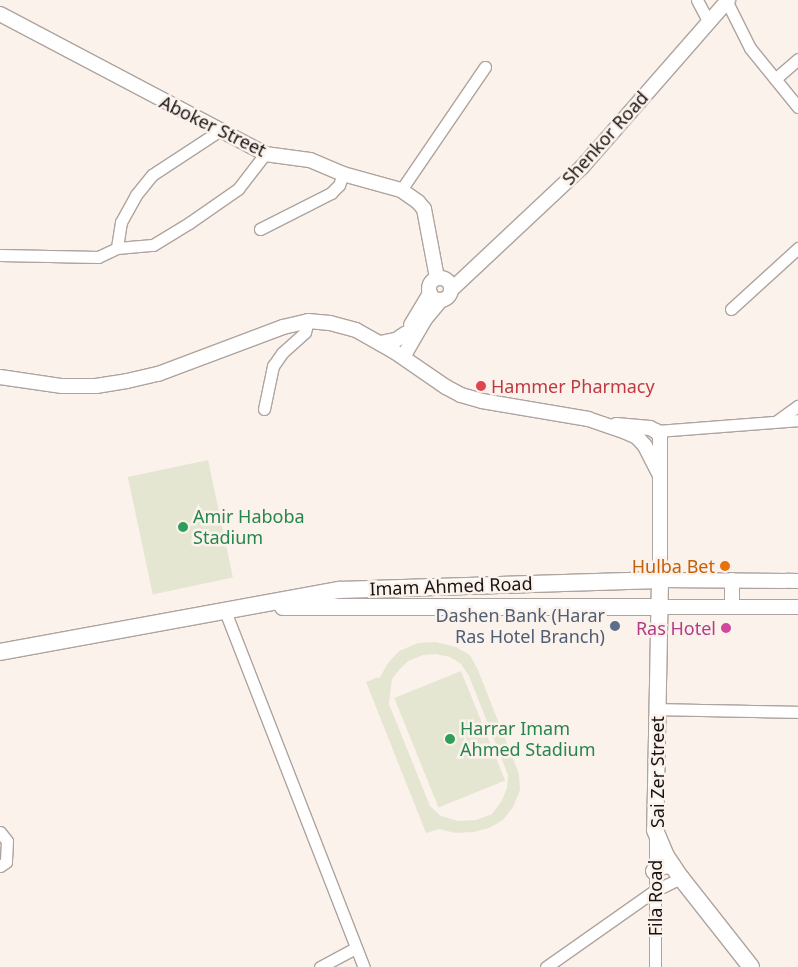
<!DOCTYPE html>
<style>
body{margin:0}
#map{position:relative;width:798px;height:967px;overflow:hidden;background:#fcf2ec;font-family:"Noto Sans",sans-serif}
div>[style]{position:absolute}
[style*='--x']{left:calc(var(--x)*1px);top:calc(var(--y)*1px);width:calc(var(--w)*1px);rotate:calc(var(--a)*1deg)}
.green>*{inset:0;background:#e4e6d2;transform-origin:0 0}
.roads{filter:drop-shadow(1px 0 #aea49f) drop-shadow(-1px 0 #aea49f) drop-shadow(0 1px #aea49f) drop-shadow(0 -1px #aea49f)}
.minor>*{height:11px;margin:-5.5px;padding:0 5.5px;transform-origin:5.5px;border-radius:5.5px;background:#fff}
.major>*{height:14px;margin:-7px;padding:0 7px;transform-origin:7px;border-radius:7px;background:#fff}
.major>.ring{margin:-7px;padding:0;box-sizing:content-box;background:none;border:14px solid #fff;border-radius:50%}
.highway>*{height:16px;margin:-8px;padding:0 8px;transform-origin:8px;border-radius:8px;background:#fff}
.dots>*{width:14px;height:14px;translate:-50% -50%;box-sizing:border-box;border:2px solid #fcf2ec;border-radius:50%}
span{translate:-50% -50%;white-space:nowrap;text-align:center;line-height:1.15;-webkit-text-stroke:5px #fcf2ec;paint-order:stroke}
.street-label{font-size:18px;color:#171312}
.health-label{font-size:18px;color:#be3a42}
.left{translate:0 -50%;text-align:left}
.leisure-label{font-size:18px;color:#27864d}
.food-label{font-size:18px;color:#c56008}
.right{translate:-100% -50%;text-align:right}
.service-label{font-size:18px;color:#4e5e75}
.hotel-label{font-size:18px;color:#b23c85}
</style>
<div id="map">
<div class="green">
<i style="left:208px;top:460px;width:120px;height:82px;rotate:78deg"></i>
<i style="clip-path:polygon(evenodd,436px 642px,456px 647px,470px 655px,478px 670px,519px 774px,520px 790px,513px 807px,503px 820px,489px 828px,474px 832px,455px 833px,439px 829px,426px 833px,366px 682px,378px 677px,379px 679px,388px 663px,399px 651px,418px 643px,436px 642px,436px 654px,450px 657px,461px 664px,469px 676px,508px 775px,507px 788px,501px 802px,492px 814px,476px 820px,458px 821px,441px 816px,430px 806px,389px 704px,392px 679px,399px 670px,408px 661px,423px 655px,436px 654px)"></i>
<i style="left:461px;top:671px;width:118px;height:72px;rotate:68deg"></i>
</div>
<div class="roads">
<div class="minor">
<i style="--x:697;--y:0;--w:24;--a:62"></i>
<i style="--x:727;--y:2;--w:51;--a:63.4"></i>
<i style="--x:750;--y:48;--w:76;--a:50.9"></i>
<i style="--x:775;--y:79;--w:30;--a:-41"></i>
<i style="--x:219;--y:131;--w:80;--a:146.7"></i>
<i style="--x:152;--y:175;--w:26;--a:129"></i>
<i style="--x:136;--y:195;--w:31;--a:119"></i>
<i style="--x:121;--y:222;--w:26;--a:99"></i>
<i style="--x:117;--y:248;--w:36;--a:-5"></i>
<i style="--x:153;--y:245;--w:42;--a:-31.4"></i>
<i style="--x:189;--y:223;--w:60;--a:-34.8"></i>
<i style="--x:238;--y:189;--w:44;--a:-52.4"></i>
<i style="--x:401;--y:190;--w:149;--a:-55.7"></i>
<i style="--x:260;--y:229;--w:80;--a:-26.9"></i>
<i style="--x:331;--y:193;--w:11;--a:-45"></i>
<i style="--x:339;--y:185;--w:12;--a:-70"></i>
<i style="--x:0;--y:255;--w:98;--a:1.2"></i>
<i style="--x:98;--y:257;--w:21;--a:-25"></i>
<i style="--x:731;--y:309;--w:91;--a:-42.3"></i>
<i style="--x:264;--y:409;--w:44;--a:-78.2"></i>
<i style="--x:273;--y:366;--w:16;--a:-55"></i>
<i style="--x:282;--y:353;--w:31;--a:-42"></i>
<i style="--x:305;--y:332;--w:11;--a:-75"></i>
<i style="--x:777;--y:421;--w:26;--a:-36"></i>
<i style="--x:656;--y:431;--w:142;--a:-4.4"></i>
<i style="--x:225;--y:611;--w:382;--a:68.7"></i>
<i style="--x:657;--y:709;--w:141;--a:1.2"></i>
<i style="--x:0;--y:832;--w:11;--a:52"></i>
<i style="--x:7;--y:841;--w:21;--a:93"></i>
<i style="--x:6;--y:862;--w:7;--a:146"></i>
<i style="--x:655;--y:834;--w:133;--a:90"></i>
<i style="--x:320;--y:967;--w:40;--a:-28"></i>
<i style="--x:546;--y:967;--w:132;--a:-35.1"></i>
<i style="--x:654;--y:891;--w:30;--a:-26"></i>
</div>
<div class="major">
<i style="--x:0;--y:14;--w:300;--a:27.8"></i>
<i style="--x:265;--y:154;--w:45;--a:7.6"></i>
<i style="--x:310;--y:160;--w:36;--a:23"></i>
<i style="--x:343;--y:174;--w:60;--a:15.4"></i>
<i style="--x:401;--y:190;--w:21;--a:35"></i>
<i style="--x:418;--y:202;--w:9;--a:49"></i>
<i style="--x:424;--y:209;--w:70;--a:79.3"></i>
<i class="ring" style="left:429px;top:278px;width:8px;height:8px"></i>
<i style="--x:451;--y:290;--w:180;--a:-43.2"></i>
<i style="--x:582;--y:167;--w:222;--a:-48.8"></i>
<i style="--x:411;--y:325;--w:37;--a:-59"></i>
<i style="--x:380;--y:343;--w:16;--a:-11"></i>
<i style="--x:396;--y:340;--w:11;--a:-34"></i>
<i style="--x:403;--y:357;--w:44;--a:-59.9"></i>
<i style="--x:425;--y:319;--w:25;--a:-50"></i>
<i style="--x:0;--y:377;--w:63;--a:8.3"></i>
<i style="--x:62;--y:386;--w:34;--a:0"></i>
<i style="--x:96;--y:386;--w:31;--a:-9"></i>
<i style="--x:127;--y:381;--w:32;--a:-13"></i>
<i style="--x:158;--y:374;--w:134;--a:-20.6"></i>
<i style="--x:283;--y:327;--w:26;--a:-13"></i>
<i style="--x:308;--y:321;--w:22;--a:5"></i>
<i style="--x:330;--y:323;--w:27;--a:15"></i>
<i style="--x:356;--y:330;--w:45;--a:29.4"></i>
<i style="--x:395;--y:352;--w:62;--a:34.5"></i>
<i style="--x:446;--y:387;--w:17;--a:28"></i>
<i style="--x:461;--y:395;--w:22;--a:16"></i>
<i style="--x:482;--y:401;--w:108;--a:9.6"></i>
<i style="--x:588;--y:419;--w:40;--a:18.9"></i>
<i style="--x:626;--y:432;--w:12;--a:24"></i>
<i style="--x:637;--y:437;--w:12;--a:48"></i>
<i style="--x:645;--y:446;--w:31;--a:63"></i>
<i style="--x:616;--y:425;--w:34;--a:5"></i>
<i style="--x:650;--y:428;--w:7;--a:27"></i>
<i style="--x:656;--y:431;--w:6;--a:51"></i>
<i style="--x:660;--y:436;--w:144;--a:90"></i>
<i style="--x:660;--y:580;--w:138;--a:0.4"></i>
<i style="--x:732;--y:580;--w:27;--a:90"></i>
<i style="--x:659;--y:607;--w:139;--a:0"></i>
</div>
<div class="highway">
<i style="--x:283;--y:607;--w:376;--a:0"></i>
<i style="--x:0;--y:652;--w:345;--a:-10.4"></i>
<i style="--x:339;--y:590;--w:321;--a:-1.8"></i>
<i style="--x:660;--y:580;--w:250;--a:91.1"></i>
<i style="--x:655;--y:830;--w:28;--a:67"></i>
<i style="--x:666;--y:856;--w:27;--a:56"></i>
<i style="--x:681;--y:878;--w:113;--a:51.8"></i>
<i style="--x:654;--y:871;--w:9;--a:-32"></i>
<i style="--x:662;--y:866;--w:10;--a:-6"></i>
</div>
</div>
<div class="dots">
<i style="left:481px;top:386px;background:#e0444e"></i>
<i style="left:183px;top:527px;background:#2e9e5b"></i>
<i style="left:725px;top:566px;background:#e8710a"></i>
<i style="left:615px;top:626px;background:#5c6f8a"></i>
<i style="left:726px;top:628px;background:#d1479c"></i>
<i style="left:450px;top:739px;background:#2e9e5b"></i>
</div>
<div class="street-label">
<span style="left:213px;top:126px;rotate:26deg">Aboker Street</span>
<span style="left:605px;top:138px;rotate:-48deg">Shenkor Road</span>
<span style="left:451px;top:586px;rotate:-2deg">Imam Ahmed Road</span>
<span style="left:657px;top:772px;rotate:-90deg">Sai Zer Street</span>
<span style="left:655px;top:898px;rotate:-90deg">Fila Road</span>
</div>
<div class="health-label">
<span class="left" style="left:491px;top:386px">Hammer Pharmacy</span>
</div>
<div class="leisure-label">
<span class="left" style="left:193px;top:527px">Amir Haboba<br>Stadium</span>
<span class="left" style="left:460px;top:739px">Harrar Imam<br>Ahmed Stadium</span>
</div>
<div class="food-label">
<span class="right" style="left:715px;top:566px">Hulba Bet</span>
</div>
<div class="service-label">
<span class="right" style="left:605px;top:626px">Dashen Bank (Harar<br>Ras Hotel Branch)</span>
</div>
<div class="hotel-label">
<span class="right" style="left:716px;top:628px">Ras Hotel</span>
</div>
</div>
